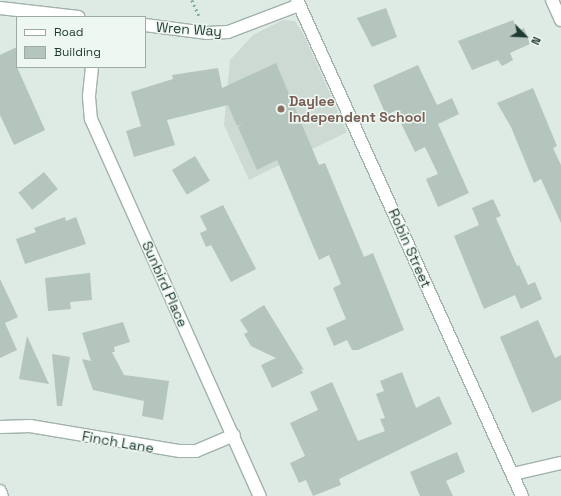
<!DOCTYPE html>
<style>
body{margin:0}
#map{position:relative;width:561px;height:496px;overflow:hidden;background:#deeae4;font-family:"Space Grotesk",sans-serif}
div>[style]{position:absolute}
[style*='--x']{left:calc(var(--x)*1px);top:calc(var(--y)*1px);width:calc(var(--w)*1px);rotate:calc(var(--a)*1deg)}
.built>*{inset:0;background:#cddad3}
.building>*{inset:0;background:#b4c5bd;transform-origin:0 0}
.path>*{height:2.5px;margin-top:-1.25px;transform-origin:0;background:repeating-linear-gradient(90deg,#7eaf9b 0 2px,transparent 0 5px)}
.roads{filter:drop-shadow(1px 0 #a1b2ab) drop-shadow(-1px 0 #a1b2ab) drop-shadow(0 1px #a1b2ab) drop-shadow(0 -1px #a1b2ab)}
.minor>*{height:12px;margin:-6px;padding:0 6px;transform-origin:6px;border-radius:6px;background:#fff}
.tertiary>*{height:12px;margin:-6px;padding:0 6px;transform-origin:6px;border-radius:6px;background:#fff}
.dots>*{width:11px;height:11px;translate:-50% -50%;box-sizing:border-box;border:2px solid #eff7f2;border-radius:50%}
span{translate:-50% -50%;white-space:nowrap;text-align:center;line-height:1.15;-webkit-text-stroke:3px #eff7f2;paint-order:stroke}
.street-label{font-size:14px;color:#1f3b31}
.education-label{font-size:14px;color:#785e54;font-weight:700}
.left{translate:0 -50%;text-align:left}
.legend{position:absolute;left:16px;top:16px;width:130px;height:52px;box-sizing:border-box;background:#eff7f2;border:1px solid #9caca5;margin:0;padding:5px 7px;list-style:none;font-size:12px;color:#1f3b31}
.legend li{display:flex;align-items:center;gap:8px;height:20px}
.legend b{width:20px;border:1px solid #9caca5}
.north{position:absolute;left:505px;top:16px;width:40px;height:40px;-webkit-text-stroke:3px #eff7f2;paint-order:stroke;rotate:114deg;font-size:11px;font-weight:700;line-height:16px;text-align:center;color:#1f3b31}
.north::after{content:'';display:block;margin:auto;width:14px;height:18px;background:#1f3b31;clip-path:polygon(50% 0,100% 100%,50% 72%,0 100%)}
</style>
<div id="map">
<div class="built">
<i style="clip-path:polygon(283px 20px,295px 21px,304px 35px,347px 132px,249px 180px,224px 125px,230px 60px,253px 35px)"></i>
</div>
<div class="building">
<i style="clip-path:polygon(386px 8px,397px 37px,372px 47px,357px 18px)"></i>
<i style="clip-path:polygon(513px 20px,518px 31px,524px 28px,530px 44px,510px 53px,513px 60px,502px 66px,498px 60px,472px 70px,458px 41px)"></i>
<i style="clip-path:polygon(17px 47px,17px 67px,45px 130px,14px 145px,0 115px,0 55px)"></i>
<i style="clip-path:polygon(276px 63px,319px 165px,325px 163px,364px 257px,373px 253px,404px 330px,358px 350px,352px 350px,347px 340px,334px 346px,326px 328px,346px 319px,333px 288px,341px 284px,329px 255px,319px 260px,277px 160px,257px 170px,238px 127px,243px 124px,237px 126px,228px 105px,167px 120px,175px 145px,134px 157px,126px 131px,141px 126px,131px 92px,173px 79px,172px 75px,218px 68px,222px 88px)"></i>
<i style="clip-path:polygon(418px 65px,437px 105px,452px 98px,459px 114px,438px 124px,469px 193px,438px 207px,426px 179px,438px 174px,425px 147px,415px 152px,395px 111px,386px 115px,373px 85px)"></i>
<i style="clip-path:polygon(533px 88px,557px 146px,553px 148px,561px 165px,561px 223px,541px 179px,534px 183px,511px 127px,497px 103px)"></i>
<i style="left:195px;top:156px;width:29px;height:27px;rotate:59deg"></i>
<i style="left:44px;top:172px;width:22px;height:33px;rotate:51deg"></i>
<i style="clip-path:polygon(493px 199px,501px 216px,496px 218px,517px 266px,519px 265px,528px 285px,535px 282px,542px 299px,521px 309px,515px 295px,484px 309px,454px 236px,479px 225px,472px 208px)"></i>
<i style="clip-path:polygon(223px 205px,256px 269px,231px 282px,211px 245px,206px 247px,200px 233px,207px 230px,200px 216px)"></i>
<i style="clip-path:polygon(65px 217px,66px 221px,76px 217px,86px 244px,25px 264px,16px 239px,36px 232px,34px 228px)"></i>
<i style="clip-path:polygon(90px 273px,92px 300px,70px 302px,71px 309px,48px 311px,45px 278px)"></i>
<i style="clip-path:polygon(0 279px,18px 317px,5px 323px,17px 350px,0 358px)"></i>
<i style="clip-path:polygon(264px 305px,304px 370px,301px 369px,303px 373px,272px 388px,261px 365px,276px 358px,251px 346px,244px 334px,248px 332px,240px 320px)"></i>
<i style="clip-path:polygon(538px 320px,555px 358px,561px 355px,561px 400px,532px 413px,500px 337px)"></i>
<i style="clip-path:polygon(123px 322px,130px 342px,114px 347px,115px 352px,112px 352px,124px 375px,169px 381px,163px 420px,142px 416px,144px 401px,93px 390px,82px 359px,91px 361px,82px 333px)"></i>
<i style="clip-path:polygon(27px 336px,49px 384px,19px 379px)"></i>
<i style="clip-path:polygon(52px 354px,70px 357px,62px 406px,57px 406px)"></i>
<i style="clip-path:polygon(402px 372px,416px 408px,439px 396px,452px 424px,339px 479px,341px 485px,313px 496px,306px 480px,299px 483px,290px 463px,305px 456px,290px 423px,318px 410px,310px 392px,332px 382px,358px 441px,385px 431px,380px 419px,385px 418px,376px 394px,384px 391px,380px 381px)"></i>
<i style="clip-path:polygon(457px 452px,465px 472px,446px 481px,453px 496px,420px 496px,410px 472px)"></i>
</div>
<div class="path">
<i style="--x:192;--y:0;--w:17;--a:66"></i>
</div>
<div class="roads">
<div class="minor">
<i style="--x:297;--y:0;--w:545;--a:65.6"></i>
<i style="--x:552;--y:0;--w:22;--a:66"></i>
<i style="--x:0;--y:8;--w:79;--a:6.6"></i>
<i style="--x:145;--y:25;--w:63;--a:7.4"></i>
<i style="--x:207;--y:33;--w:21;--a:-3"></i>
<i style="--x:228;--y:32;--w:76;--a:-20.8"></i>
<i style="--x:92;--y:67;--w:30;--a:96"></i>
<i style="--x:89;--y:97;--w:22;--a:85"></i>
<i style="--x:91;--y:119;--w:413;--a:65.9"></i>
<i style="--x:0;--y:427;--w:30;--a:-2"></i>
<i style="--x:30;--y:426;--w:152;--a:9.5"></i>
<i style="--x:180;--y:451;--w:16;--a:0"></i>
<i style="--x:196;--y:451;--w:41;--a:-22.8"></i>
<i style="--x:513;--y:474;--w:49;--a:-12.9"></i>
</div>
<div class="tertiary">
<i style="--x:0;--y:491;--w:5;--a:68"></i>
</div>
</div>
<div class="dots">
<i style="left:281px;top:109px;background:#8d6e63"></i>
</div>
<div class="street-label">
<span style="left:189px;top:29px;rotate:4deg">Wren Way</span>
<span style="left:410px;top:248px;rotate:66deg">Robin Street</span>
<span style="left:165px;top:284px;rotate:66deg">Sunbird Place</span>
<span style="left:118px;top:442px;rotate:10deg">Finch Lane</span>
</div>
<div class="education-label">
<span class="left" style="left:289px;top:109px">Daylee<br>Independent School</span>
</div>
<ul class="legend">
<li><b style="height:5px;background:#fff"></b>Road</li>
<li><b style="height:11px;background:#b4c5bd"></b>Building</li>
</ul>
<div class="north">N</div>
</div>
